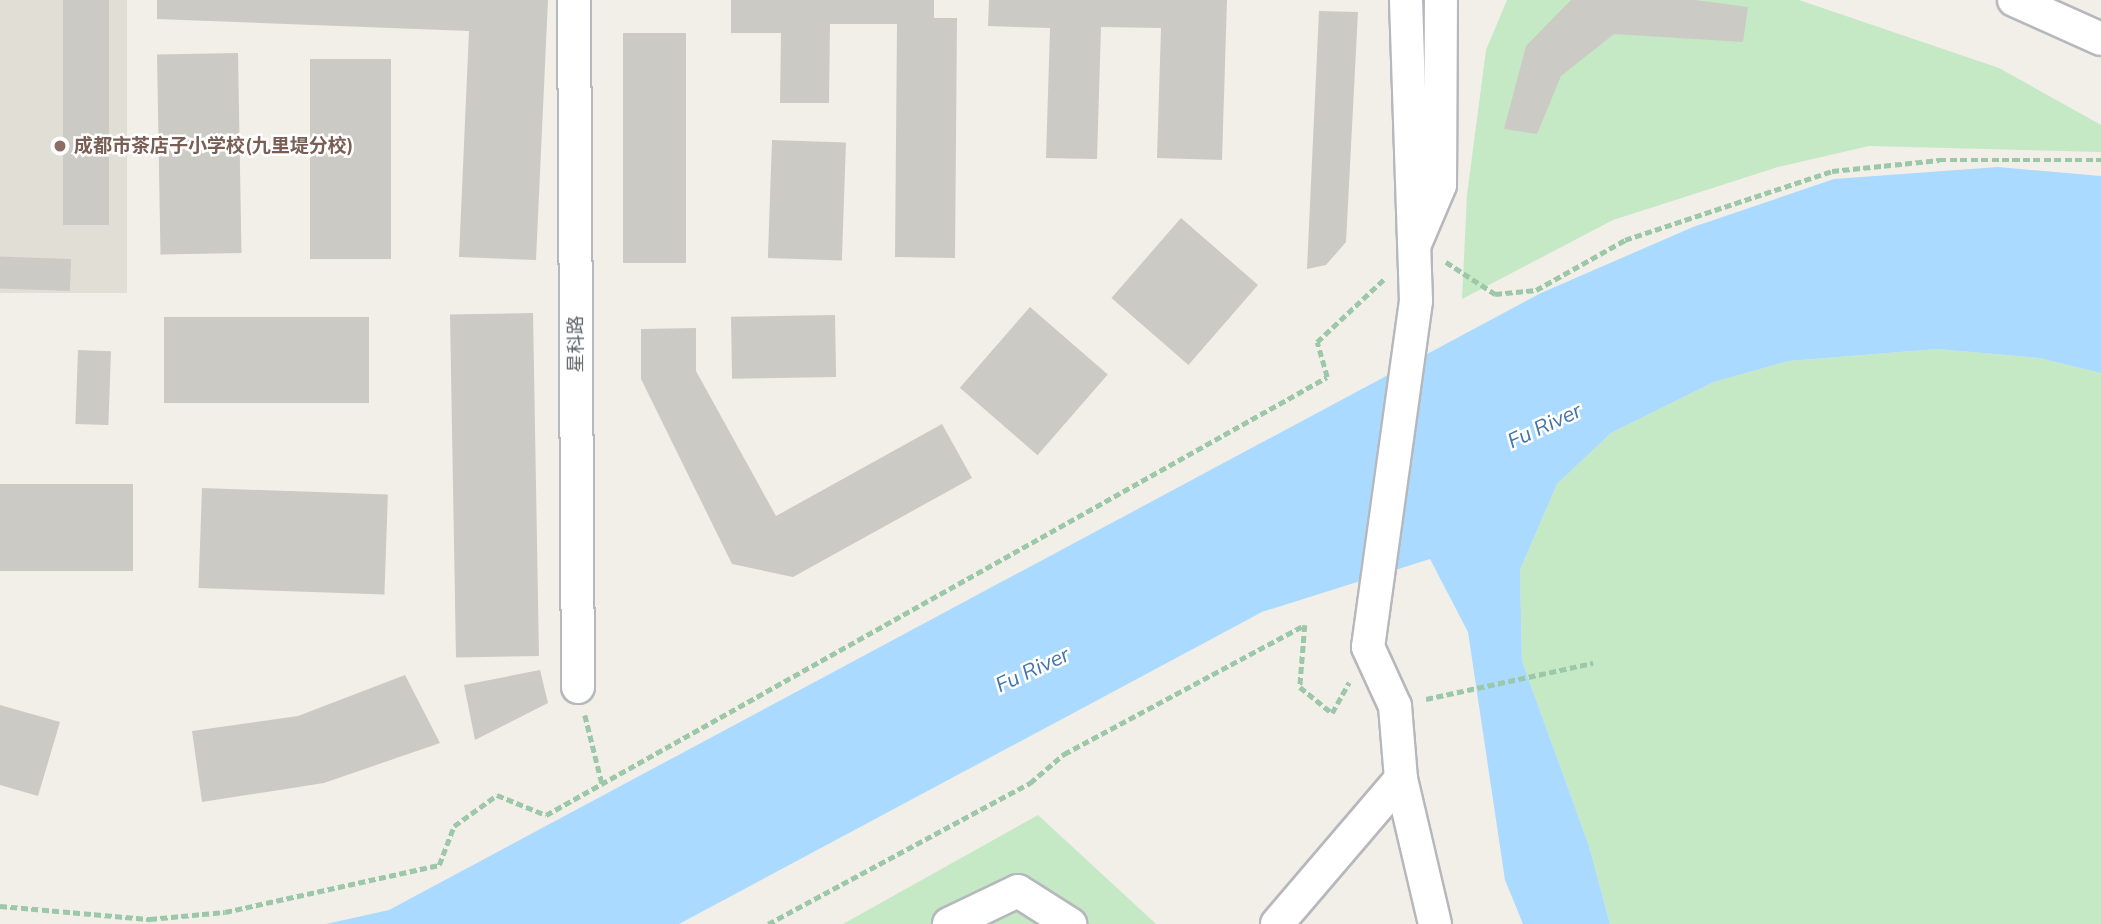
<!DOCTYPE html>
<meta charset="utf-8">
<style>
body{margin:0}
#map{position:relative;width:2101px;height:924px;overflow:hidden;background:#f1efe8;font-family:Mulish,"Noto Sans SC",sans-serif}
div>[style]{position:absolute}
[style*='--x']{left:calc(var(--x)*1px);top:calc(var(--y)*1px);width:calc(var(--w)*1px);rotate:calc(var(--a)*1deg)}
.education>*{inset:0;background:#e1ded6;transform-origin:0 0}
.green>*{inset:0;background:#c5e8c5}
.water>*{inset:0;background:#aadaff}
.building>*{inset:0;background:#cccac5;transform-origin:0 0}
.path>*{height:4.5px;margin-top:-2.25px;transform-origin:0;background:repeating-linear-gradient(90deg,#9cc7a9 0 7px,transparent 0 10.5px)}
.roads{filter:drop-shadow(2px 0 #b5b8bc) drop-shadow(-2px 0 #b5b8bc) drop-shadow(0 2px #b5b8bc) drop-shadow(0 -2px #b5b8bc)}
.minor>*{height:32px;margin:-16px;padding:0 16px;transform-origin:16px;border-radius:16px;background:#fff}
.dots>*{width:19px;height:19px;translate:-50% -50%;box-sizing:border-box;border:4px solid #fff;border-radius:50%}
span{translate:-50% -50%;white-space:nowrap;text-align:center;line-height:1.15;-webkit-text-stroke:5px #fff;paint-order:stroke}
.education-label{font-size:19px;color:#785e54;font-weight:700}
.left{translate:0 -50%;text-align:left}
.street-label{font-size:19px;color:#5f6368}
.water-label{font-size:21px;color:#4174aa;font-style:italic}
</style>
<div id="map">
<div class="education">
<i style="left:0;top:0;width:127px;height:293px"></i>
</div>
<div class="green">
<i style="clip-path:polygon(1507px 0,1799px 0,1999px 68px,2101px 125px,2101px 152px,1869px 146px,1778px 167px,1613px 220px,1462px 299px,1467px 195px,1486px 50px)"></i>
<i style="clip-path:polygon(1937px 349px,2039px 358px,2101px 373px,2101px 924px,1610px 924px,1589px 846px,1522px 661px,1520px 570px,1557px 484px,1611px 433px,1714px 382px,1789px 361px)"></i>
<i style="clip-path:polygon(1038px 815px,1156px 924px,843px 924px)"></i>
</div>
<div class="water">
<i style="clip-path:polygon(1998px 167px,2101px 176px,2101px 373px,2039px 358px,1937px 349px,1789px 361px,1714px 382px,1611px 433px,1557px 484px,1520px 570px,1522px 661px,1589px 846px,1610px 924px,1523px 924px,1505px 880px,1468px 632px,1430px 559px,1262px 612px,679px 924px,326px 924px,389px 910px,1541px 293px,1693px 227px,1834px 179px)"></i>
</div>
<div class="building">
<i style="left:63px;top:0;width:46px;height:225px"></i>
<i style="clip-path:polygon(157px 0,548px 0,536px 260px,459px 257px,469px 31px,157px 19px)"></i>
<i style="clip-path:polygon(731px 0,934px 0,934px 18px,957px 18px,955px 258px,895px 257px,897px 24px,830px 24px,829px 103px,780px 103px,781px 33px,731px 33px)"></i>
<i style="clip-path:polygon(989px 0,1227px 0,1222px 160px,1157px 158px,1161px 28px,1101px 27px,1097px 159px,1046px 158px,1050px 28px,988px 26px)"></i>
<i style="clip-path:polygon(1571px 0,1695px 0,1748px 7px,1743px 42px,1614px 34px,1561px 76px,1537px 134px,1504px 129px,1526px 46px)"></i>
<i style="clip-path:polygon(1319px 11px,1358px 12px,1346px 242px,1326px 265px,1307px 269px)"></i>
<i style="left:623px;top:33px;width:63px;height:230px"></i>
<i style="left:238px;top:53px;width:200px;height:81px;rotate:89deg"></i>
<i style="left:391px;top:59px;width:200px;height:81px;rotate:90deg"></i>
<i style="left:772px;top:140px;width:74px;height:118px;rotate:2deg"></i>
<i style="left:1181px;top:218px;width:102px;height:106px;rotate:41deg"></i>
<i style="left:71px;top:259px;width:32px;height:71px;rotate:92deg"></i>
<i style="left:1030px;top:307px;width:103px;height:107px;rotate:41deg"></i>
<i style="left:533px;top:313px;width:343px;height:83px;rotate:89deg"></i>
<i style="left:835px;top:315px;width:62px;height:104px;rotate:89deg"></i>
<i style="left:164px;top:317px;width:205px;height:86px"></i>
<i style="clip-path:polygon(696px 328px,696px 371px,776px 516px,942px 424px,972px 478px,793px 577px,732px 564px,641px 379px,641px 329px)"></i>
<i style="left:78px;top:350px;width:33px;height:74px;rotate:2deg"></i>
<i style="left:0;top:484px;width:133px;height:87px"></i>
<i style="left:202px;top:488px;width:186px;height:100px;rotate:2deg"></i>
<i style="clip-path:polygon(540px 670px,548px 703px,475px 740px,464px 685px)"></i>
<i style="clip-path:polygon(405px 675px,440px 743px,324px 783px,202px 802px,192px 731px,298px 716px)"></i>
<i style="clip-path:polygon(0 705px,60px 722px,38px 796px,0 785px)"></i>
</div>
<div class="path">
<i style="--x:1446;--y:262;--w:59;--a:33.1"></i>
<i style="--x:1495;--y:294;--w:41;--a:-5.6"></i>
<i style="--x:1536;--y:290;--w:102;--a:-29.3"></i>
<i style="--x:1625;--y:240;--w:218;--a:-18.4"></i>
<i style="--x:1832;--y:171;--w:108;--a:-5.9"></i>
<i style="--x:1939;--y:160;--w:162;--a:0"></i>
<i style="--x:1426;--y:699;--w:171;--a:-12.2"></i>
<i style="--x:585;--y:715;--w:70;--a:76"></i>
<i style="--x:0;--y:906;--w:151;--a:5"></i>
<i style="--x:150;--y:919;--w:75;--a:-5.3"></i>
<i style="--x:225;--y:912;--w:219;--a:-12.4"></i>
<i style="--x:439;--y:865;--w:42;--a:-69"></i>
<i style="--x:454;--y:826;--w:53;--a:-35.8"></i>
<i style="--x:497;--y:795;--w:53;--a:22.2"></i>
<i style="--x:546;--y:815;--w:895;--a:-29.28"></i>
<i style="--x:1327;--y:377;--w:36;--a:-106"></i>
<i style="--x:1317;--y:342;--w:92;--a:-43.2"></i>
<i style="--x:768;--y:924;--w:298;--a:-28.3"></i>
<i style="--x:1030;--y:783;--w:45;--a:-40.5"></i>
<i style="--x:1064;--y:754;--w:273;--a:-28.2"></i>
<i style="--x:1305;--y:625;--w:62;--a:94.6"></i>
<i style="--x:1300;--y:687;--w:41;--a:39.1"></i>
<i style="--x:1332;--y:713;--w:35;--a:-61"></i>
</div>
<div class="roads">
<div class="minor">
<i style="--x:574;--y:0;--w:687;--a:89.67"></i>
<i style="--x:1406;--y:0;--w:301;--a:88.1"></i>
<i style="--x:1416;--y:301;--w:349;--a:97.9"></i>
<i style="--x:1368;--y:647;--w:65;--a:65.4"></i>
<i style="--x:1395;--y:706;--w:73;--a:85.3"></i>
<i style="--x:1401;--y:779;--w:149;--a:76.8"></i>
<i style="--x:2014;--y:0;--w:95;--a:24.1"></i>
<i style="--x:1415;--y:244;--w:64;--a:-67"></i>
<i style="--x:1440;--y:185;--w:185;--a:-89.7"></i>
<i style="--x:949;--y:924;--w:76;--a:-25.6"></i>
<i style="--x:1018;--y:891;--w:62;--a:32.4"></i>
<i style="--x:1277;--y:924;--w:191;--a:-49.5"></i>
</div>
</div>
<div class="dots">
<i style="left:60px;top:146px;background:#8d6e63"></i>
</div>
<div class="education-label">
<span class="left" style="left:74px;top:146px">成都市茶店子小学校(九里堤分校)</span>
</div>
<div class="street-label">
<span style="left:576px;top:344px;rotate:-90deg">星科路</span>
</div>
<div class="water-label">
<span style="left:1544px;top:425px;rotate:-25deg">Fu River</span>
<span style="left:1032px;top:669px;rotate:-25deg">Fu River</span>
</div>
</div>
